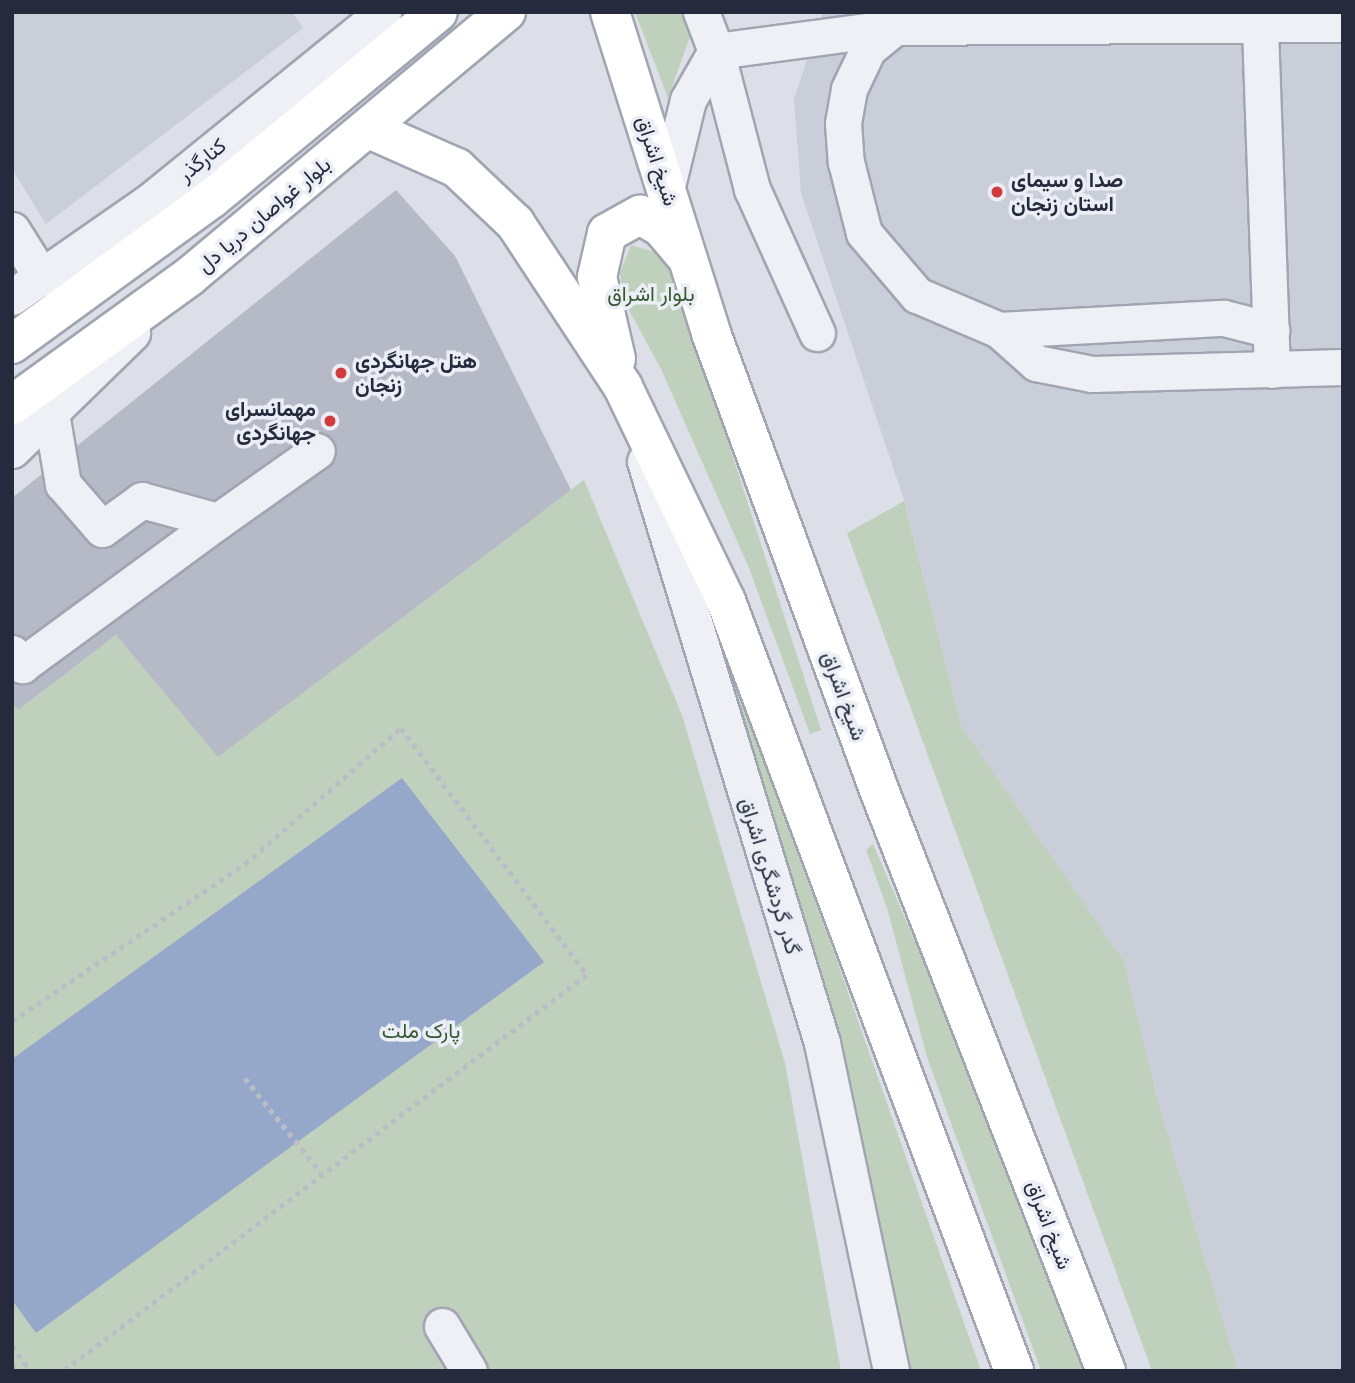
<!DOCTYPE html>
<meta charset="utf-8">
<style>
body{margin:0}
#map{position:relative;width:1355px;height:1383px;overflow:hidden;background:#dcdfe7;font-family:"PT Sans",Vazirmatn,sans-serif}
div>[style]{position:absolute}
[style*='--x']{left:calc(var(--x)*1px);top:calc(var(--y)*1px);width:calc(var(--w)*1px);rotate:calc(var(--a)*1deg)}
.built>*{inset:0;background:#caced9}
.green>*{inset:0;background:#bfd1bd}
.water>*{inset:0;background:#95a8c9}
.building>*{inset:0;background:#b6bac7}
.path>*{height:4.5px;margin-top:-2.25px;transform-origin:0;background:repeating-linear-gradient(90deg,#babdc5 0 5px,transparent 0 10px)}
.roads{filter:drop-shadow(2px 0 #a1a5b1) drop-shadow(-2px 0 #a1a5b1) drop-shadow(0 2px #a1a5b1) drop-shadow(0 -2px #a1a5b1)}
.minor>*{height:35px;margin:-17.5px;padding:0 17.5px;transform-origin:17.5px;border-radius:17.5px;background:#eff0f5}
.major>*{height:38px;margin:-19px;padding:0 19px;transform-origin:19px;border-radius:19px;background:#fff}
.dots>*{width:19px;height:19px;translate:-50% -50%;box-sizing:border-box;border:4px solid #ebeef5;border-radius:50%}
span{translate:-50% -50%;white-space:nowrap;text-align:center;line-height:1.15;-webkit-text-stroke:7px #ebeef5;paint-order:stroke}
.street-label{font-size:21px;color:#252b3d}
.poi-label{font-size:21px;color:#252b3d;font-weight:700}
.left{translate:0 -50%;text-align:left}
.right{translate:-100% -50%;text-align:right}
.park-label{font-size:21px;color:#355a32}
.frame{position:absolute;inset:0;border:14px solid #252b3d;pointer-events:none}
</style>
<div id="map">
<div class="built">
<i style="clip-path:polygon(12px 12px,292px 12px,303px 28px,46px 224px,12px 169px)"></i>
<i style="clip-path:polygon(823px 12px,1343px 12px,1343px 1371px,1238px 1371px,1158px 1101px,1124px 961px,962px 727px,904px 500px,801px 193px,794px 99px)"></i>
</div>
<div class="green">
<i style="clip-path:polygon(635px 12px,693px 12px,695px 23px,668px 98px)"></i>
<i style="clip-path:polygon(631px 245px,668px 256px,821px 730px,810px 734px,749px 568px,661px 369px,624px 301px,620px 273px)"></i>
<i style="clip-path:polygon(584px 480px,682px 715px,785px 1063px,841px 1371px,12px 1371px,12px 703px,18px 710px,116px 635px,218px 756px)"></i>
<i style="clip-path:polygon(904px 501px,962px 727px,1124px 961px,1158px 1101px,1238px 1371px,1152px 1371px,847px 533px)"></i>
<i style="clip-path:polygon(675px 524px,830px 941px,981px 1371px,910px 1371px,851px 1087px)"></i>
<i style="clip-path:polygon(873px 844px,986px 1106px,1084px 1371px,1041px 1371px,927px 1057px,887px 908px,866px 850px)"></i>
</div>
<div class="water">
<i style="clip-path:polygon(402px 778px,544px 962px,36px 1333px,12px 1300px,12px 1059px)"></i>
</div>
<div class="building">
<i style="clip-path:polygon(396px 190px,455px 256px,571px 490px,218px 757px,116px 635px,18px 710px,12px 703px,12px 498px)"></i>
</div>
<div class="path">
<i style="--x:12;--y:1021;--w:281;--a:-34"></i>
<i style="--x:245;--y:864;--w:207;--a:-41.1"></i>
<i style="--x:401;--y:728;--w:309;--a:53"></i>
<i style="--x:587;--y:975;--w:656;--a:142.87"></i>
<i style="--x:245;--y:1078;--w:122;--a:51.3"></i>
<i style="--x:12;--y:1346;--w:31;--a:53"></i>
<i style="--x:12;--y:1365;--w:13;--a:27"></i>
</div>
<div class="roads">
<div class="minor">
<i style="--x:895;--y:27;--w:35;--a:141"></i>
<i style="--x:868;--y:49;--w:44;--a:115.4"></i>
<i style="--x:849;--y:89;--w:35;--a:100"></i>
<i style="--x:843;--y:123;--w:39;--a:86"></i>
<i style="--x:846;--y:162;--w:73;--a:75.8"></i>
<i style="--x:864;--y:233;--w:82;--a:49.5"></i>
<i style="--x:917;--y:295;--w:89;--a:23.1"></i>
<i style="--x:999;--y:330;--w:50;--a:41.7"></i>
<i style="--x:1036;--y:363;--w:57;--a:11.1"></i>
<i style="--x:1092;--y:374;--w:251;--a:-1.6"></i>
<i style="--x:1260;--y:28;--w:342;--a:88"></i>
<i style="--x:666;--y:190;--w:93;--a:-76.3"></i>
<i style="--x:688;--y:100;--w:56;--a:-60.3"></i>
<i style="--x:716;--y:51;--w:42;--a:-111"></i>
<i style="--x:12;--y:230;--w:57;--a:58"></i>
<i style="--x:12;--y:297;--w:168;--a:-34.8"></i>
<i style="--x:150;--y:201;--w:300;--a:-39"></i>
<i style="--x:999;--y:330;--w:225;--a:-3.1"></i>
<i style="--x:1224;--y:318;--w:49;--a:14.3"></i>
<i style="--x:817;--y:333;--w:158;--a:-114.3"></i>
<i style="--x:752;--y:189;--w:143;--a:-104.6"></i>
<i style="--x:716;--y:51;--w:181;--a:-7.6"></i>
<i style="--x:895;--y:27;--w:448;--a:-0.4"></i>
<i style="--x:12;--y:450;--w:168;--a:-44.3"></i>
<i style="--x:645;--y:461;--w:608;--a:73.08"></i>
<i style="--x:822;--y:1043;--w:335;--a:78.1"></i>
<i style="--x:218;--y:521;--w:121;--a:-35.3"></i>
<i style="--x:12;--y:653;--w:16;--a:50"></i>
<i style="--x:22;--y:665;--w:243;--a:-36.3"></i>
<i style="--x:218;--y:521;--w:79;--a:-164.6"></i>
<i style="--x:142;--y:500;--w:49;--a:144.1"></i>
<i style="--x:102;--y:529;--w:60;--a:-130.9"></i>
<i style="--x:63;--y:484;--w:72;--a:-99.6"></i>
<i style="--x:442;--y:1326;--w:52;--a:59"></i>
</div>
<div class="major">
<i style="--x:610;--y:12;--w:337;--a:72.5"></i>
<i style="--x:711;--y:333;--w:478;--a:69.8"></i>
<i style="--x:876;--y:782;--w:632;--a:68.67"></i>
<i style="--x:369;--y:129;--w:96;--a:23.9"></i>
<i style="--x:457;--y:168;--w:80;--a:43.5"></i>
<i style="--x:515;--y:223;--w:196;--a:56.6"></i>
<i style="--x:623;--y:387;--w:237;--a:64.3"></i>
<i style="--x:726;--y:601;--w:822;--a:69.49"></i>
<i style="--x:12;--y:344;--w:246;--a:-36.1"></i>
<i style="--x:211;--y:199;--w:294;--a:-39.5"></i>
<i style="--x:616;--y:359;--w:84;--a:-103"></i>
<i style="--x:597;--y:277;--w:45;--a:-77.2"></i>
<i style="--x:607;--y:233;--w:38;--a:-29"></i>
<i style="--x:640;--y:215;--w:24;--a:30"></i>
<i style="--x:661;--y:227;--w:35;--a:50"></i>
<i style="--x:12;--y:405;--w:220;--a:-35.9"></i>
<i style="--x:190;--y:276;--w:412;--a:-39.9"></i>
</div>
</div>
<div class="dots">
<i style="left:997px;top:192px;background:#d23b3e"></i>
<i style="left:341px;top:373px;background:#d23b3e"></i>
<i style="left:330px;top:421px;background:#d23b3e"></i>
</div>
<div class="street-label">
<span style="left:202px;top:160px;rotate:-39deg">کنارگذر</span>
<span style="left:657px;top:161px;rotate:72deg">شیخ اشراق</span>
<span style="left:264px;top:215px;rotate:-40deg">بلوار غواصان دریا دل</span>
<span style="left:844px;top:696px;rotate:70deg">شیخ اشراق</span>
<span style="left:770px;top:876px;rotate:73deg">گدر گردشگری اشراق</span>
<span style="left:1049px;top:1225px;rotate:69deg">شیخ اشراق</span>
</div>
<div class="poi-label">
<span class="left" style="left:1011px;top:192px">صدا و سیمای<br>استان زنجان</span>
<span class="left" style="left:355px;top:373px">هتل جهانگردی<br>زنجان</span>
<span class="right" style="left:316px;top:421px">مهمانسرای<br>جهانگردی</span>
</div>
<div class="park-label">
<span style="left:651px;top:294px">بلوار اشراق</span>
<span style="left:421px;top:1031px">پارک ملت</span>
</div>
<div class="frame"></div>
</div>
